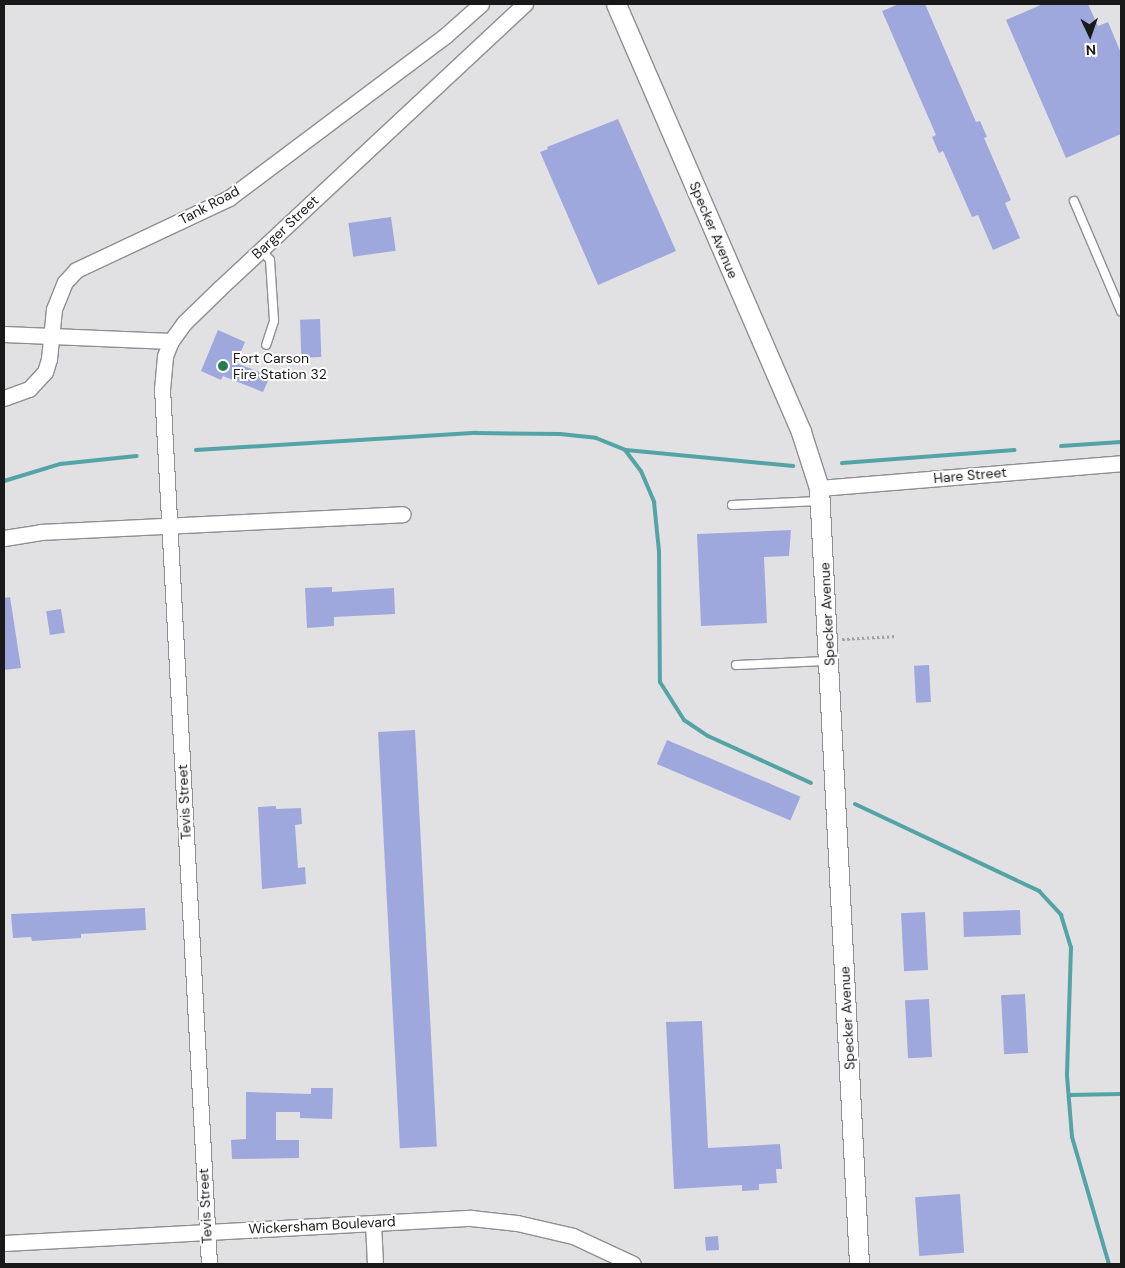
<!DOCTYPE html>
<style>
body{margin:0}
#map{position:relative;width:1125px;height:1268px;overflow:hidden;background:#e1e1e4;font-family:"DM Sans",sans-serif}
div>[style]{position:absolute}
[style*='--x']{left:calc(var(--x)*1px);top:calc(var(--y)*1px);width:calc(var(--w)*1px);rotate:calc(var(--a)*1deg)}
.stream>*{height:4px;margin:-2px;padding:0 2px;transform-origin:2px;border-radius:2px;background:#54a3a5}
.building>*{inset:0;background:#9fa8dd;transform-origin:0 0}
.path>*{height:2.5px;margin-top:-1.25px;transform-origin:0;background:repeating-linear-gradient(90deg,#a1a1a4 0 2.5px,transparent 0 5px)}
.roads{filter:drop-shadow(1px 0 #8f8f92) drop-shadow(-1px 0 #8f8f92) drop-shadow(0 1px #8f8f92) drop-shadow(0 -1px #8f8f92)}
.service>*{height:8px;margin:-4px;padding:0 4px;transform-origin:4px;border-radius:4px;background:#fff}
.minor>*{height:15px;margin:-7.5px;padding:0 7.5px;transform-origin:7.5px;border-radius:7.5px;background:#fff}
.tertiary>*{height:19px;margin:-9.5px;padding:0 9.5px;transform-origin:9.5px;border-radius:9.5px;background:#fff}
.dots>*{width:14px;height:14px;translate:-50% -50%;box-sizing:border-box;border:2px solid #fff;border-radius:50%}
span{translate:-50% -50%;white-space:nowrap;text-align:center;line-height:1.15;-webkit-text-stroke:4px #fff;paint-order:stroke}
.street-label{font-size:14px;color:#19191a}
.poi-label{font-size:14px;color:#19191a}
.left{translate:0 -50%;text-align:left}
.frame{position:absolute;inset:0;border:5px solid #19191a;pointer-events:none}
.north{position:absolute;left:1065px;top:10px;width:50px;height:50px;-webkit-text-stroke:4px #fff;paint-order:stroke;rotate:177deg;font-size:14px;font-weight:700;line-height:20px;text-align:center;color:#19191a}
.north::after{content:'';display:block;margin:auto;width:18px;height:22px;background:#19191a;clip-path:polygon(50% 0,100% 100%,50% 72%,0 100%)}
</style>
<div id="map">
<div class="stream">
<i style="--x:1061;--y:446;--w:60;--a:-3.8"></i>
<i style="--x:196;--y:450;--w:281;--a:-3.5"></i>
<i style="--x:476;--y:433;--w:84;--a:0.7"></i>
<i style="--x:560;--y:434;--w:36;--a:6"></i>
<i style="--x:596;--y:438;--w:31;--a:22"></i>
<i style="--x:625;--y:450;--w:26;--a:53"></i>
<i style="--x:641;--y:471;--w:34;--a:67"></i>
<i style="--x:654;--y:502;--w:49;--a:84.2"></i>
<i style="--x:659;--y:551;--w:131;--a:89.6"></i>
<i style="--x:660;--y:682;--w:45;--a:57.7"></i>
<i style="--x:684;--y:720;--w:29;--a:34"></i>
<i style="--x:708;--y:736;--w:113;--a:24.5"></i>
<i style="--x:626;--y:450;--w:168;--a:5.5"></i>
<i style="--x:842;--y:463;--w:173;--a:-4.3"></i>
<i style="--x:4;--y:481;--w:59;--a:-16.9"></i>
<i style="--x:60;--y:464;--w:77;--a:-5.9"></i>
<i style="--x:855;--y:804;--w:204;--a:25.3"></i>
<i style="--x:1039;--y:891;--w:33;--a:47"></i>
<i style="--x:1061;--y:915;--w:34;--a:73"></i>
<i style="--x:1071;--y:947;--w:129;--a:91.8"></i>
<i style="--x:1067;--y:1076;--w:61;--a:85.3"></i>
<i style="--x:1072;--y:1137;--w:132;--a:73.8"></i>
<i style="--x:1069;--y:1095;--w:52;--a:-1.1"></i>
</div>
<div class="building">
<i style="clip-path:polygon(899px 4px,925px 4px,976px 122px,980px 121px,987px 137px,984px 138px,1011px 200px,1005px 203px,1020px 238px,993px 250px,978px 215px,972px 217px,943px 151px,939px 153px,932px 137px,936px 135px,882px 11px)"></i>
<i style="clip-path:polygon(1043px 4px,1088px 4px,1098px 26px,1108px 22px,1121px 53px,1121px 134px,1066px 158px,1006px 20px)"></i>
<i style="clip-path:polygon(618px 119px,676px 251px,598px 285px,540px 152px,548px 149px,547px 147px)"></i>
<i style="left:391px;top:217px;width:34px;height:43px;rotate:82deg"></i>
<i style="left:320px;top:319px;width:38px;height:20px;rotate:88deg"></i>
<i style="clip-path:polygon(218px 330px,245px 342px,236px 363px,270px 376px,263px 392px,223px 376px,221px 380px,201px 371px)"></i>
<i style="clip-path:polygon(791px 530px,789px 556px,764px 557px,767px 623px,701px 626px,697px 534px)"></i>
<i style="clip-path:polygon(332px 587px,332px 592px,394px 588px,395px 614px,334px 617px,334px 626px,307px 628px,305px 588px)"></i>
<i style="clip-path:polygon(10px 597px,21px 668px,4px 670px,4px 598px)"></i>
<i style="left:61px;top:609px;width:24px;height:15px;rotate:81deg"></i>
<i style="left:929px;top:665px;width:37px;height:15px;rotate:87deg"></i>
<i style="left:415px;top:730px;width:417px;height:37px;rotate:87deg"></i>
<i style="left:667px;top:740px;width:145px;height:26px;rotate:23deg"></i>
<i style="clip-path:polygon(276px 806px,276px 809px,301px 808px,302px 824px,295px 825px,298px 868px,305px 867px,306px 884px,262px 889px,258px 807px)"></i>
<i style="clip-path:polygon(145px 908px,146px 930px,81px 934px,81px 938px,32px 941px,31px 937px,13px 938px,11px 914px)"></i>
<i style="left:1020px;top:910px;width:25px;height:57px;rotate:88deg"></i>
<i style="left:925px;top:912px;width:58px;height:24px;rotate:87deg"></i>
<i style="left:1025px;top:994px;width:59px;height:24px;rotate:87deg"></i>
<i style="left:929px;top:999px;width:58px;height:24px;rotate:87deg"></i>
<i style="clip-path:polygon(702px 1021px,708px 1148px,780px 1144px,782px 1169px,776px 1169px,777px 1183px,759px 1184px,759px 1190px,742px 1191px,742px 1185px,674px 1189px,666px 1022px)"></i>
<i style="clip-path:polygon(311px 1088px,333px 1088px,332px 1119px,300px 1118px,300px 1112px,276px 1112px,276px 1140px,299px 1140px,299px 1158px,232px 1159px,231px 1140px,246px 1139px,246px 1092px,311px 1094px)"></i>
<i style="left:960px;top:1194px;width:59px;height:45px;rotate:86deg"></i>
<i style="left:718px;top:1236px;width:14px;height:13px;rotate:86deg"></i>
</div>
<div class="path">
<i style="--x:842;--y:639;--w:55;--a:-3.1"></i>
</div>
<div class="roads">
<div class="service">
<i style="--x:1074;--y:201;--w:120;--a:66.9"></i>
<i style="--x:261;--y:249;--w:14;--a:51"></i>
<i style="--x:270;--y:260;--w:61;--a:86.2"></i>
<i style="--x:274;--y:321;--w:25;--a:108"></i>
<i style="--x:732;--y:505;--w:87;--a:-2.6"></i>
<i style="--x:736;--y:665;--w:91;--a:-2.5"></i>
</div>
<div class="minor">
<i style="--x:4;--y:334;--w:167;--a:2.4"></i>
<i style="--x:171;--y:341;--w:22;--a:-54"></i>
<i style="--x:184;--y:323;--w:50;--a:-44.2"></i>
<i style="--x:220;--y:288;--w:417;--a:-43"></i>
<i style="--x:171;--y:341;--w:16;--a:112"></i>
<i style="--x:165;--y:356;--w:32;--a:95"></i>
<i style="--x:162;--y:388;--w:877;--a:86.93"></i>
<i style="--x:4;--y:398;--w:27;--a:-20"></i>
<i style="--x:29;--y:389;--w:23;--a:-47"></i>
<i style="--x:45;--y:372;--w:14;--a:-73"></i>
<i style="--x:49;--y:359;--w:50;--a:-84.3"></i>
<i style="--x:54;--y:309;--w:29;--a:-68"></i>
<i style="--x:65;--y:282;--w:16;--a:-47"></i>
<i style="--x:76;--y:270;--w:169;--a:-25.2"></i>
<i style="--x:229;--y:198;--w:270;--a:-36.9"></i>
<i style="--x:445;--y:36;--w:48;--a:-41.6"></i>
<i style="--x:819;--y:488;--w:303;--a:-4.7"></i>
<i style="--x:4;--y:538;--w:36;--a:-9"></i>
<i style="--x:40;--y:532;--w:363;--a:-2.8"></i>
<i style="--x:373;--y:1223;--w:41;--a:87.2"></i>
<i style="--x:4;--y:1243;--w:468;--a:-3.1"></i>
<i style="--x:471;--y:1218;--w:46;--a:6.2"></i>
<i style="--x:517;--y:1223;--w:57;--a:13.1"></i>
<i style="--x:573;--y:1236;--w:66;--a:25"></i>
</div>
<div class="tertiary">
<i style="--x:616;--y:4;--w:466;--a:66.6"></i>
<i style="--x:801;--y:432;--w:59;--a:72.2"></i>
<i style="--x:819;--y:488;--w:777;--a:87.05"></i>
</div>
</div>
<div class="dots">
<i style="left:223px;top:366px;background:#257c50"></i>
</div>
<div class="street-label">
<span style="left:209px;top:205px;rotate:-28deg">Tank Road</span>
<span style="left:285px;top:227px;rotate:-43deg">Barger Street</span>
<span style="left:714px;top:230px;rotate:67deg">Specker Avenue</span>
<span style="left:970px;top:475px;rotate:-5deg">Hare Street</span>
<span style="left:827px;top:614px;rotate:-93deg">Specker Avenue</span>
<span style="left:184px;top:802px;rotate:-93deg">Tevis Street</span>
<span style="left:847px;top:1018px;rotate:-93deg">Specker Avenue</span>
<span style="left:205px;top:1206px;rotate:-93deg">Tevis Street</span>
<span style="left:322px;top:1225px;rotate:-3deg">Wickersham Boulevard</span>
</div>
<div class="poi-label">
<span class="left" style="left:233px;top:366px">Fort Carson<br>Fire Station 32</span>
</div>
<div class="frame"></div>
<div class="north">N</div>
</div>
